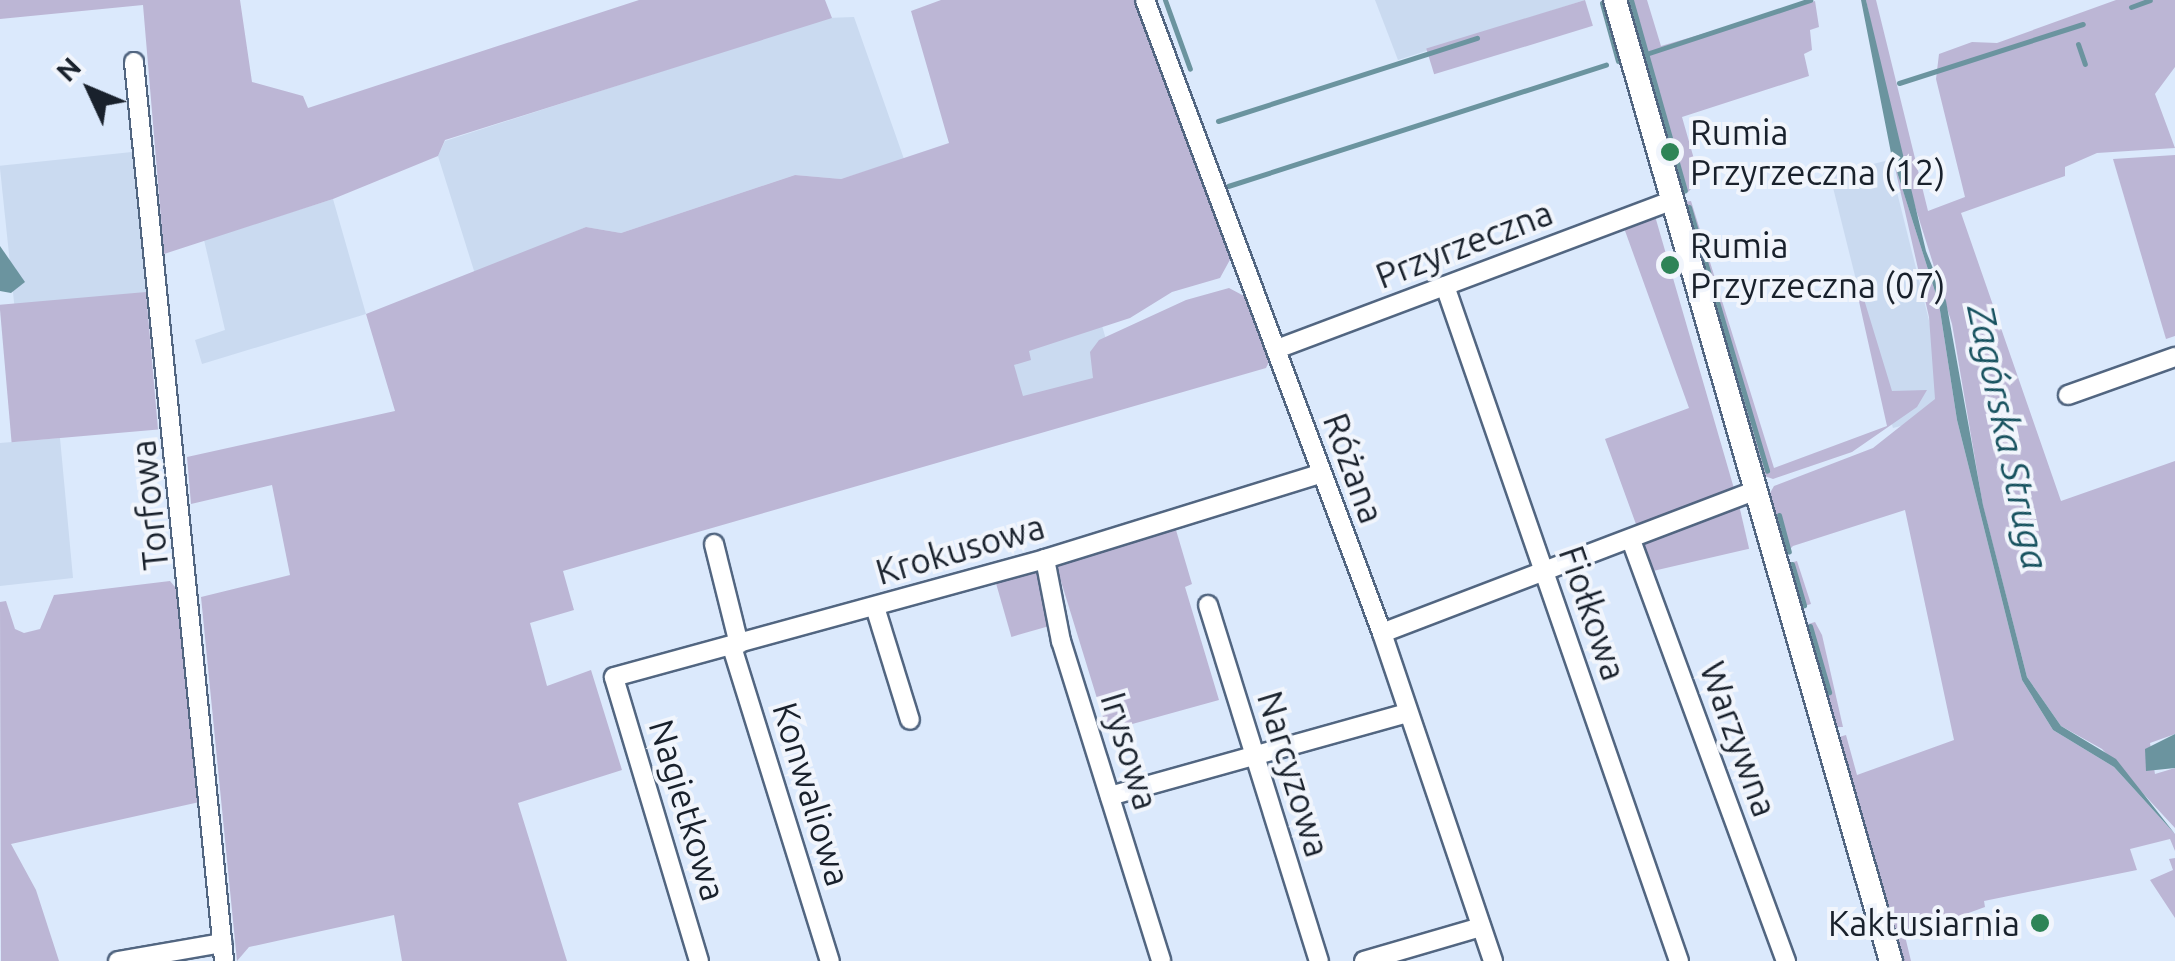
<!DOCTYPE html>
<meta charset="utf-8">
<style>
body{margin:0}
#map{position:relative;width:2175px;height:961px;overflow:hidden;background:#dbe9fc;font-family:Ubuntu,sans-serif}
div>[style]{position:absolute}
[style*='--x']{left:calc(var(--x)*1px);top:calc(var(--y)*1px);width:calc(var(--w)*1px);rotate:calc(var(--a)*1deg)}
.built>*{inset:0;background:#cadaf0;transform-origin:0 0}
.green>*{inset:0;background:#bcb6d5;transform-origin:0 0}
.water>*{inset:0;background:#6b949f}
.stream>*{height:5px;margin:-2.5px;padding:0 2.5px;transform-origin:2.5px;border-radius:2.5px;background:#6b949f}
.roads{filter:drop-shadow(2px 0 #526681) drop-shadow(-2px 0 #526681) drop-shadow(0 2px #526681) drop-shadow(0 -2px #526681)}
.minor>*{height:18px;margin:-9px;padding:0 9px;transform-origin:9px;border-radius:9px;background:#fff}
.tertiary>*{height:22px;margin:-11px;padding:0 11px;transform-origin:11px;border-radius:11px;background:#fff}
.dots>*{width:28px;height:28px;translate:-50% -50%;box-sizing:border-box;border:5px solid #f1f5fc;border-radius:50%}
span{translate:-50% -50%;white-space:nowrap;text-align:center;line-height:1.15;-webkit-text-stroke:8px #f1f5fc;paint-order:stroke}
.poi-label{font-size:35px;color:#19212c}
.left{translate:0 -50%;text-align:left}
.right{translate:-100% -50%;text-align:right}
.street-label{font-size:35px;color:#19212c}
.water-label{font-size:38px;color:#17525f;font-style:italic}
.north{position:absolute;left:40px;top:40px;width:100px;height:100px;-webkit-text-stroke:8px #f1f5fc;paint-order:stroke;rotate:314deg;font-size:28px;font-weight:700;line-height:40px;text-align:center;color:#19212c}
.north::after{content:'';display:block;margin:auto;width:35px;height:45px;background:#19212c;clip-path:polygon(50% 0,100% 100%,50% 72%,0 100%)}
</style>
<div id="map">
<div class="built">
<i style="clip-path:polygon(1375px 0,1585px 0,1398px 60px)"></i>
<i style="clip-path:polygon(854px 17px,904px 159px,841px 179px,795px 175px,621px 233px,586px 227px,475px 274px,438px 156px,445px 141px,827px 18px)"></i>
<i style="left:132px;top:152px;width:141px;height:133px;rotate:84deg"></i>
<i style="left:1889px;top:160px;width:261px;height:61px;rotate:76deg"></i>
<i style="clip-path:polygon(333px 199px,366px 314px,202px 364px,195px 340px,225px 330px,204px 240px)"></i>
<i style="left:1101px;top:322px;width:82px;height:105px;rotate:74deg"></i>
<i style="clip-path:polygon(60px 438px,73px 578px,0 586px,0 443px)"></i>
</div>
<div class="green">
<i style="clip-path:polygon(0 0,240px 0,252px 82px,303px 96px,308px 108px,639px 0,825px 0,832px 18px,445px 140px,438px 156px,333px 199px,164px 254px,143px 5px,0 19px)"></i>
<i style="clip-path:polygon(941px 0,1138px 0,1232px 256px,1220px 278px,1172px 292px,1130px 318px,1029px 351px,1031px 360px,1014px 365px,1023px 396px,1093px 378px,1090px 352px,1099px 340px,1186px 300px,1229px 288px,1246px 297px,1257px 317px,1270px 360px,1266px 368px,563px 571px,574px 610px,530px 623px,547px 686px,591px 670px,622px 770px,518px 803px,567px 961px,402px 961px,394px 915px,249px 947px,237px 961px,201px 597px,290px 575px,272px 485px,191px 504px,187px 457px,395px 411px,366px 314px,586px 227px,621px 233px,795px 175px,841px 179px,949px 143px,911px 11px)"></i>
<i style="left:1585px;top:0;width:27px;height:166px;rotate:73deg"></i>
<i style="clip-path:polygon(1627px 0,1647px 0,1661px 46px,1815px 1px,1819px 27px,1810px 30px,1812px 50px,1804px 54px,1809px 76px,1682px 117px,1700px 180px,1688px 192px,1666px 149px)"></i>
<i style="clip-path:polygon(1866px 0,1876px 0,1928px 211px,1965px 197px,1936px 79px,1939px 54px,1972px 42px,1997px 43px,2116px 0,2175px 0,2175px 67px,2155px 94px,2175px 148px,2097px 153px,2065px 167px,2065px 176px,1961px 213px,2061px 501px,2175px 461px,2175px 734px,2150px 743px,2155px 774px,2175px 768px,2175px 828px,2102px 749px,2061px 726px,2027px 677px,1983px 506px,1952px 324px,1898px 152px)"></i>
<i style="clip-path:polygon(2175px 155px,2175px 336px,2166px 339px,2113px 159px)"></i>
<i style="clip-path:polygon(1893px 159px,1939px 304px,1957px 420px,2022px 680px,2053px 730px,2114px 767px,2175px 834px,2175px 851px,2170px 839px,2130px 849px,2137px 870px,1984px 901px,1985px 907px,1905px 936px,1911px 961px,1902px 961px,1839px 737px,1846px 735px,1857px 775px,1954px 740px,1905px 510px,1793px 546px,1784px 555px,1766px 500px,1774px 486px,1873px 448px,1935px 399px,1929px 317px)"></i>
<i style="clip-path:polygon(1691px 201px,1774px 468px,1887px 426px,1858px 297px,1863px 296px,1892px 391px,1927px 390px,1917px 407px,1852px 452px,1773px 479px,1759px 474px,1684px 202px)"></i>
<i style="clip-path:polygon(1655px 216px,1735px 492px,1637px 527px,1605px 439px,1689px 408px,1624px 228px)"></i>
<i style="left:146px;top:292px;width:138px;height:147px;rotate:85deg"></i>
<i style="left:1739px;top:505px;width:45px;height:102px;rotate:77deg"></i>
<i style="clip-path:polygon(1176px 530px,1192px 584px,1185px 587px,1219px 700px,1107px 731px,1056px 565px)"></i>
<i style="clip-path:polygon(1797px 561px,1811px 604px,1797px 608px,1787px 564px)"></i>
<i style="left:1038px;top:570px;width:57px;height:44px;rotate:74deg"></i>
<i style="clip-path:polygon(170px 581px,181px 594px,204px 801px,11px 844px,36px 890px,59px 961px,1px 961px,0 602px,6px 601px,15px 629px,24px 633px,40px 629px,54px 595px)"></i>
<i style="clip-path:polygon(1815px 622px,1822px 635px,1843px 727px,1834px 727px,1802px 626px)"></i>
<i style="clip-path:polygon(2175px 858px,2175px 918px,2150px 880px,2173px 870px,2169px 859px)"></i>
</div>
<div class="water">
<i style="clip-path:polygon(1861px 0,1866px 0,1926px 251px,1946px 301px,1983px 505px,2027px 677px,2061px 726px,2116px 759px,2175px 834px,2114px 767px,2053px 730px,2022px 680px,1957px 420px,1939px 304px,1891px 153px)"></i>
<i style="clip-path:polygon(0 246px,25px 282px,11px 293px,0 291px)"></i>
<i style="clip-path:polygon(2175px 734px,2175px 768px,2146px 771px,2145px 749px)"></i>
</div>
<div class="stream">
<i style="--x:1165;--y:0;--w:73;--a:70.1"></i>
<i style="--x:1631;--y:0;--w:198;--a:74.2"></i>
<i style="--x:1602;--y:3;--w:60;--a:74.6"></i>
<i style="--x:2131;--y:7;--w:20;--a:-20"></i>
<i style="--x:2078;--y:44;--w:21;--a:71"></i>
<i style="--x:1646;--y:54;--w:173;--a:-18.2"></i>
<i style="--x:1899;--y:83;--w:193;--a:-17.8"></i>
<i style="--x:1218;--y:121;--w:272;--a:-17.8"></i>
<i style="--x:1228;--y:186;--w:397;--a:-17.8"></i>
<i style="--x:1689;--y:207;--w:275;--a:73.5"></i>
<i style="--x:1779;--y:515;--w:38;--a:75"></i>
<i style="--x:1792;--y:564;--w:43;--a:73.7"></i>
<i style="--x:1810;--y:626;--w:69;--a:73.9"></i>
</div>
<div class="roads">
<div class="minor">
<i style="--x:1145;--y:0;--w:676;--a:69.47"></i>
<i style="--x:1382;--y:633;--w:346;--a:71.3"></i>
<i style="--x:134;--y:62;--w:903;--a:84.28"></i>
<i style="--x:1445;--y:286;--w:714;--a:70.88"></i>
<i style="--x:1277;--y:349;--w:424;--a:-20.6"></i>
<i style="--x:2068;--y:395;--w:114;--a:-19.6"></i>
<i style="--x:1631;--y:540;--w:449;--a:69.8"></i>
<i style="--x:714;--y:544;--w:103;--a:76"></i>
<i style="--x:1045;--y:559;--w:84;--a:79"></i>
<i style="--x:1061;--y:641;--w:335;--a:72.6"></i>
<i style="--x:1208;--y:605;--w:373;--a:72.7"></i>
<i style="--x:875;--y:607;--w:118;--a:72.8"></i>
<i style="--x:1382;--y:633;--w:400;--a:-20.9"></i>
<i style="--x:732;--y:647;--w:329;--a:72.7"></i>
<i style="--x:1110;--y:796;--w:308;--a:-15.6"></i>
<i style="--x:118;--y:961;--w:106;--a:-9.8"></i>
<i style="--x:699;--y:961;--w:296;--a:-106.7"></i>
<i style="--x:614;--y:677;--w:447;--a:-15.3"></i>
<i style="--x:1045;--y:559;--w:288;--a:-17.2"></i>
<i style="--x:1364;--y:961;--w:122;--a:-16.2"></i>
</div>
<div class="tertiary">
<i style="--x:1615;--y:0;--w:1000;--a:73.98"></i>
</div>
</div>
<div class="dots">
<i style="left:1670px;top:152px;background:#2e8457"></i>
<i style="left:1670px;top:265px;background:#2e8457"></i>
<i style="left:2040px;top:923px;background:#2e8457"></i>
</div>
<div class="poi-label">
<span class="left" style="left:1690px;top:152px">Rumia<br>Przyrzeczna (12)</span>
<span class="left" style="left:1690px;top:265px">Rumia<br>Przyrzeczna (07)</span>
<span class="right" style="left:2020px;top:923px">Kaktusiarnia</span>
</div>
<div class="street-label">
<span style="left:1464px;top:244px;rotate:-21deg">Przyrzeczna</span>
<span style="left:1354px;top:468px;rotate:70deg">Różana</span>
<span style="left:149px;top:505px;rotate:-96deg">Torfowa</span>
<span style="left:960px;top:549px;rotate:-16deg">Krokusowa</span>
<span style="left:1593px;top:613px;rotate:71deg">Fiołkowa</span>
<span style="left:1739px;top:739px;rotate:70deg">Warzywna</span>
<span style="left:1130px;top:751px;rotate:73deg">Irysowa</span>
<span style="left:1294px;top:774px;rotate:73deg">Narcyzowa</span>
<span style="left:812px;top:794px;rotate:73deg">Konwaliowa</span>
<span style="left:688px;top:810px;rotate:73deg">Nagietkowa</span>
</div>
<div class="water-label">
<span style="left:2008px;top:437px;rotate:78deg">Zagórska Struga</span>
</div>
<div class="north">N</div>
</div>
